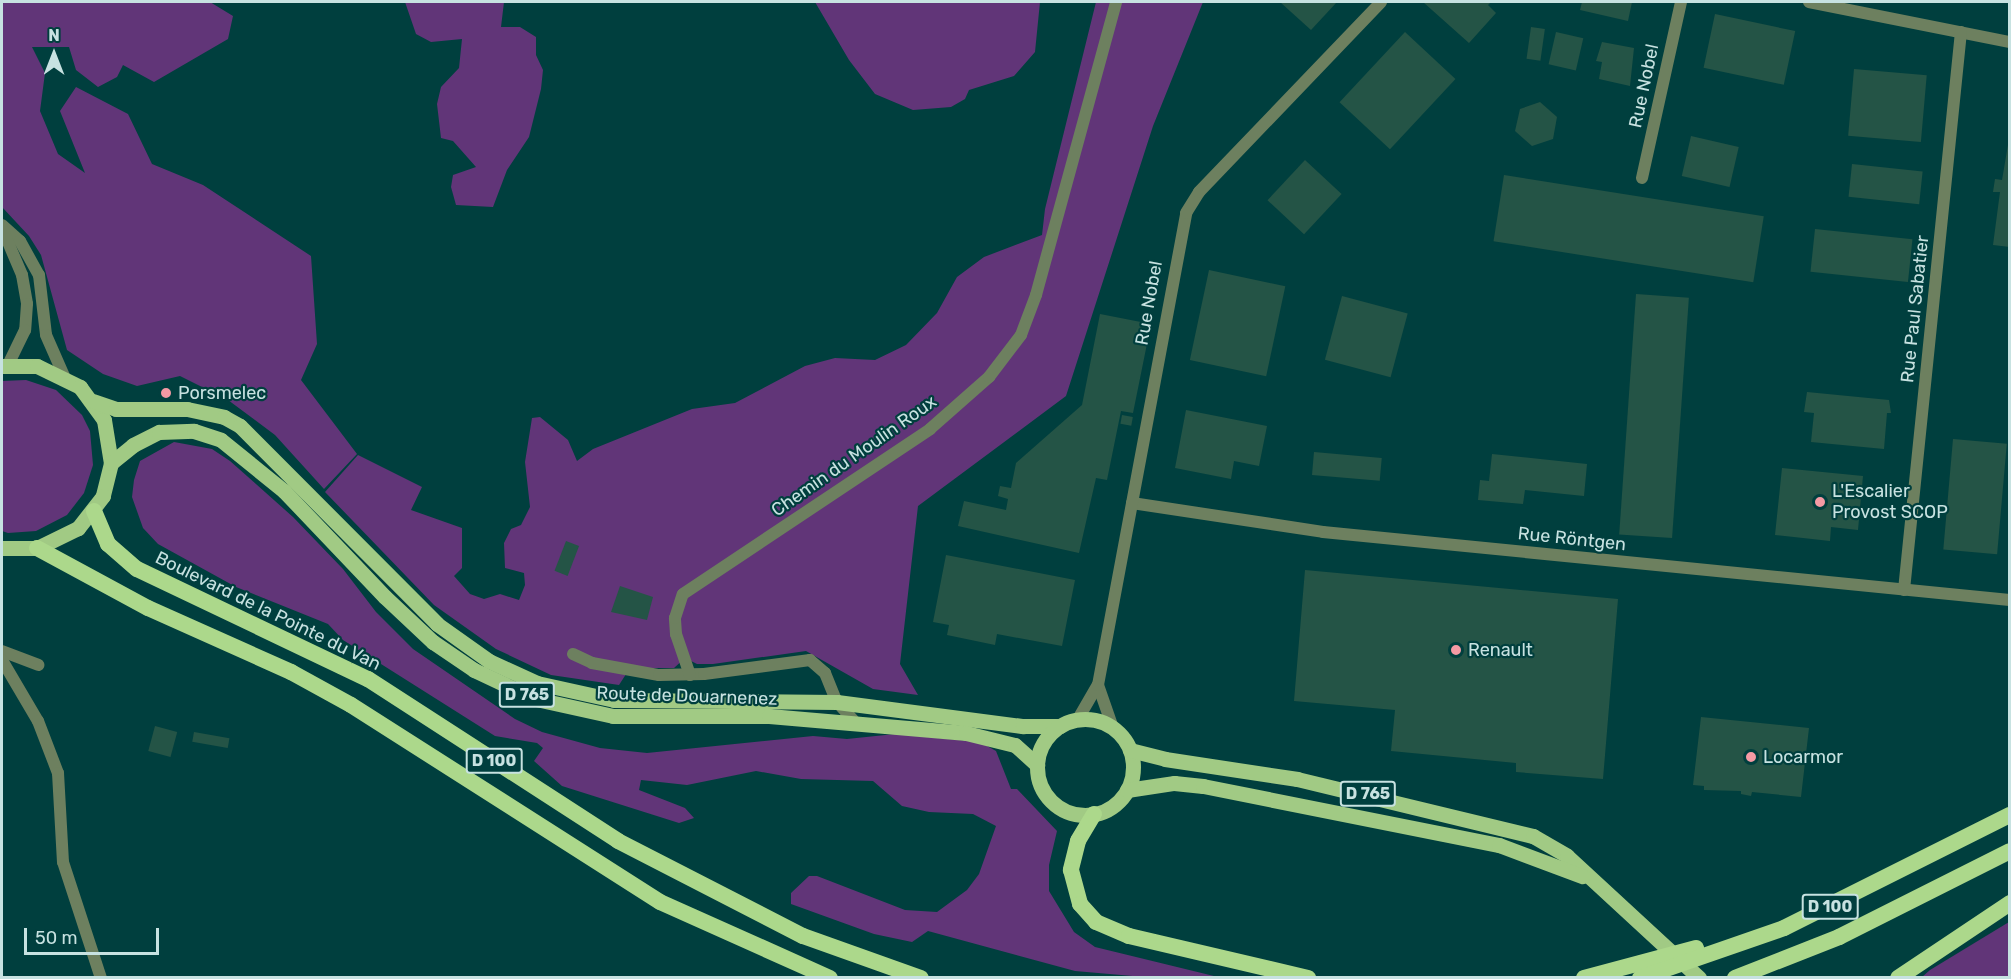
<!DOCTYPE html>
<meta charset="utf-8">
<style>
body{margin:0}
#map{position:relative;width:2011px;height:979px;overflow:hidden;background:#003f3e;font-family:Rubik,sans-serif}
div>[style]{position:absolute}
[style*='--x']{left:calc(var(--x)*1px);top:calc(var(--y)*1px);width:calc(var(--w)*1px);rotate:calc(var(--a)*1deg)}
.green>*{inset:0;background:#613578}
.building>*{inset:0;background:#245446;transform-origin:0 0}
.minor>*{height:12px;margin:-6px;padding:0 6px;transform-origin:6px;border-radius:6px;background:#6d805f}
.primary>*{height:15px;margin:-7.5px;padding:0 7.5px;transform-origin:7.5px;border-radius:7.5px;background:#a1ca84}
.primary>.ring{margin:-7.5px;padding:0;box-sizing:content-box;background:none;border:15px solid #a1ca84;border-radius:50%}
.trunk>*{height:16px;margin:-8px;padding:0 8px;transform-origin:8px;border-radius:8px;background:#acd88b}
.dots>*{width:16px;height:16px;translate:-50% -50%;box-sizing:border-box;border:3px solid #003f3e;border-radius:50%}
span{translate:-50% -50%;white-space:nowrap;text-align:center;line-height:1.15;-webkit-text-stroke:4.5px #003f3e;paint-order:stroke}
.shield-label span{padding:2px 4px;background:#003f3e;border:2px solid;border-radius:4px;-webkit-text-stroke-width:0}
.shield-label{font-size:16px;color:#c7e2e1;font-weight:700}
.street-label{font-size:18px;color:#c7e2e1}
.poi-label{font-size:18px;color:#c7e2e1}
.left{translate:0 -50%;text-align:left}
.frame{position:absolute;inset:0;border:3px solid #c7e2e1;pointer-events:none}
.north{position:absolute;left:24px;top:24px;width:60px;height:60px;-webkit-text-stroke:4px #003f3e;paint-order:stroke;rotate:0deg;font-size:16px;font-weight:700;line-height:24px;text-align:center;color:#c7e2e1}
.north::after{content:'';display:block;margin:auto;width:21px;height:27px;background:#c7e2e1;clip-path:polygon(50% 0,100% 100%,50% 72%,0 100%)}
.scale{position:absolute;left:24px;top:928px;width:135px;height:27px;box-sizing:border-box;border:3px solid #c7e2e1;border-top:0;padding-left:8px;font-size:18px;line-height:21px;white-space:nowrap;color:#c7e2e1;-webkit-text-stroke:4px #003f3e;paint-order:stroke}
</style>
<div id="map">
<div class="green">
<i style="clip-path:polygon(2px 2px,210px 2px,233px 16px,228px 39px,154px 82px,123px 65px,117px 77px,98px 87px,76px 70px,69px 47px,32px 47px,45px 73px,40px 111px,58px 154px,85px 173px,60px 111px,76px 87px,128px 114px,152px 164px,203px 185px,311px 256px,317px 344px,301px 380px,357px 454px,324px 489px,275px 435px,228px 400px,180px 376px,137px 386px,103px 374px,67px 350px,41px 255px,29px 236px,2px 207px)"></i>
<i style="clip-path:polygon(405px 2px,504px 2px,501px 27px,520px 27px,536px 37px,536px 55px,543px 70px,541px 89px,529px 137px,507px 170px,493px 207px,456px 205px,451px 187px,453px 175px,476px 167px,453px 141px,441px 138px,437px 104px,441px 87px,459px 68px,462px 39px,431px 42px,416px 34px)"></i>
<i style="clip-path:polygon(815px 2px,1040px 2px,1035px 52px,1014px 76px,969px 90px,965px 99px,951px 107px,913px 110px,875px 94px,849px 60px)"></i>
<i style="clip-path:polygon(1096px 2px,1203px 2px,1153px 126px,1066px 396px,918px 506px,900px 664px,918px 695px,873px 689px,806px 651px,713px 664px,697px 664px,685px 658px,674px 668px,630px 668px,619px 685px,551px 675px,496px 649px,434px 605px,325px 492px,358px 455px,422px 487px,411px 510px,462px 528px,462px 568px,454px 576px,470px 594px,484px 599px,500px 594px,519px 600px,525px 585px,524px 573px,505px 568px,504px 543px,511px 529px,521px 525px,530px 507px,525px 462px,532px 418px,540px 417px,568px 440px,577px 461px,593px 449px,692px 409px,735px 403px,805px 366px,835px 358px,875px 360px,906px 345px,937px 313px,957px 277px,984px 257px,1042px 235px,1045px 209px)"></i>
<i style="clip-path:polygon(26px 380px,56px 390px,82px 415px,90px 431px,93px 465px,84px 493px,67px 515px,36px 531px,8px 533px,2px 531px,2px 381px)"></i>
<i style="clip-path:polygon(174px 442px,212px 449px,230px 461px,293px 517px,343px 569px,376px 612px,413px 649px,515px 719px,542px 732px,600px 748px,647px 753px,813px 736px,847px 739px,895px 734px,980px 742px,996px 751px,1011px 789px,1017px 789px,1057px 831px,1049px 865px,1049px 891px,1074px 932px,1095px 947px,1218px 977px,1144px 977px,1075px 971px,928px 931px,912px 942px,874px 934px,791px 904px,791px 893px,809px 876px,817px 876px,905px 910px,937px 912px,967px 890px,979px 874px,996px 826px,973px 814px,929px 812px,902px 806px,873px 781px,801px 779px,756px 771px,687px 785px,641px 780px,639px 790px,685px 808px,694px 818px,679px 823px,562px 786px,534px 761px,543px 748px,537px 743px,495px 736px,343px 640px,328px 624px,236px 587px,158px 544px,143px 528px,132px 497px,134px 480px,140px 461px)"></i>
<i style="clip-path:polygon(2009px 922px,2009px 977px,1922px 977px,1930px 970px)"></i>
</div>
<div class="building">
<i style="clip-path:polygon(1280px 2px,1337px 2px,1311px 30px)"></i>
<i style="clip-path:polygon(1423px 2px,1491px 2px,1488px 5px,1496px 13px,1469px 43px)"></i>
<i style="clip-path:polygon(1582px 2px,1632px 2px,1628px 21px,1580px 10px)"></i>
<i style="left:1715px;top:14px;width:82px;height:55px;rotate:12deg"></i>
<i style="left:1531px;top:27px;width:14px;height:32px;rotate:8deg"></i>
<i style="left:1405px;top:32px;width:69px;height:96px;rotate:43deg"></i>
<i style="left:1556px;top:32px;width:28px;height:33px;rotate:13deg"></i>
<i style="clip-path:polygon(1602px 42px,1634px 48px,1630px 86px,1599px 79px,1602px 62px,1596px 61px)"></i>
<i style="left:1854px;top:69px;width:73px;height:67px;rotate:5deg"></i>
<i style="clip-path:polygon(1540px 102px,1557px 117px,1553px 139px,1532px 146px,1515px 131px,1520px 109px)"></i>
<i style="clip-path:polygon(2010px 133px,2010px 247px,1993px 245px,2000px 192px,1993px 192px,1995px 179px,2002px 180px)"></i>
<i style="left:1691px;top:136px;width:49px;height:41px;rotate:13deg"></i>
<i style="left:1305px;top:160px;width:50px;height:55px;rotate:43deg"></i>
<i style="left:1852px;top:164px;width:71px;height:33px;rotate:6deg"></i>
<i style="left:1504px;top:175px;width:263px;height:67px;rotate:9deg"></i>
<i style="left:1815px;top:229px;width:98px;height:43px;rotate:6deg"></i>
<i style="left:1209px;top:270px;width:78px;height:92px;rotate:12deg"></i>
<i style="left:1636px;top:294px;width:53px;height:241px;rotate:4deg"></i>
<i style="left:1342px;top:296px;width:68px;height:66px;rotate:15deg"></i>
<i style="clip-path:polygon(1100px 314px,1151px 324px,1133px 413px,1121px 411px,1107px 480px,1096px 478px,1079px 553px,958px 526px,964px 501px,1006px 510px,1008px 499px,998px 496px,1000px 486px,1011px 488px,1016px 463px,1082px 405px)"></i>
<i style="clip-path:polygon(1807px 392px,1889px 400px,1891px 413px,1887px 413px,1884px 449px,1811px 442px,1814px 413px,1804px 412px)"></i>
<i style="clip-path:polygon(1186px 410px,1267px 426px,1259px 466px,1234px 461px,1231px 479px,1175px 468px)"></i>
<i style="left:1122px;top:415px;width:11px;height:9px;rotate:10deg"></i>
<i style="left:1953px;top:439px;width:54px;height:111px;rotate:5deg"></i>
<i style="left:1314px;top:452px;width:68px;height:23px;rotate:5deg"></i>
<i style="clip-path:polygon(1492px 454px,1587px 464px,1584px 496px,1525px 490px,1523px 504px,1478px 500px,1480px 480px,1489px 481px)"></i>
<i style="clip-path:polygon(1782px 468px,1863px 476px,1858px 530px,1831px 527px,1830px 541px,1775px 535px)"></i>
<i style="left:566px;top:541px;width:14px;height:32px;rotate:21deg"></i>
<i style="clip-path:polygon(946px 555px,1075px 580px,1062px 646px,997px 634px,995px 645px,947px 635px,949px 625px,933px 622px)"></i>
<i style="clip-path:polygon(1305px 570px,1618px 599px,1603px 779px,1516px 772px,1516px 763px,1391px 751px,1395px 710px,1294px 701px)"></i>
<i style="clip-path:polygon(620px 586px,653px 597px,647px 620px,611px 612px)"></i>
<i style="clip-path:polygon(1701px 717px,1809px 728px,1801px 797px,1752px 792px,1751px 796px,1741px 794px,1741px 791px,1704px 790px,1704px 786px,1693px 785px)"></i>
<i style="left:155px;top:726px;width:23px;height:26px;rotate:15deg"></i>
<i style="left:194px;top:732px;width:36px;height:10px;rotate:10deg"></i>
</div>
<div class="minor">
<i style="--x:1809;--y:2;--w:205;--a:11.3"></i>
<i style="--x:1642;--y:178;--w:180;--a:-77.5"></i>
<i style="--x:2;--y:225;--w:24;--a:42"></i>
<i style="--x:20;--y:241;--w:39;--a:61"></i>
<i style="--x:39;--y:275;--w:60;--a:83.3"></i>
<i style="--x:46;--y:335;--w:45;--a:66.3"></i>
<i style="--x:2;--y:228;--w:51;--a:66.9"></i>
<i style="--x:22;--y:275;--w:29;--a:80"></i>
<i style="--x:27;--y:304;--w:26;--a:94"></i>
<i style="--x:25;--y:330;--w:39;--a:116"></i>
<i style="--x:1132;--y:503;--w:193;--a:8.6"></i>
<i style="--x:1323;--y:532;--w:690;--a:5.65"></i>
<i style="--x:1904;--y:590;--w:561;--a:-84.17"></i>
<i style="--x:2;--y:651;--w:39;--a:21"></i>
<i style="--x:573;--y:654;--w:21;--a:25"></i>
<i style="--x:592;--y:663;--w:68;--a:10.2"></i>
<i style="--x:659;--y:675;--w:45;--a:-1.3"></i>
<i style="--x:704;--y:674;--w:107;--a:-7.5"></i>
<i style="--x:810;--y:660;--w:20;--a:41"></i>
<i style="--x:825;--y:673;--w:31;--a:68"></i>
<i style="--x:837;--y:702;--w:30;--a:48"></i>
<i style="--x:2;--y:660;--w:71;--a:59.5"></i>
<i style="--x:38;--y:721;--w:56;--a:69"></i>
<i style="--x:58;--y:773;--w:89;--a:86.8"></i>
<i style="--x:63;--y:862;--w:122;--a:71.9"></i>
<i style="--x:690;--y:675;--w:43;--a:-108.9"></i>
<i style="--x:676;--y:634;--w:16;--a:-94"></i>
<i style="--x:675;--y:618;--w:25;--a:-72"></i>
<i style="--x:683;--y:594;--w:297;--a:-33.7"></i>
<i style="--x:930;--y:429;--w:79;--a:-41.4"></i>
<i style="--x:989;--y:377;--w:53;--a:-52.7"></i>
<i style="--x:1021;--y:335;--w:43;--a:-69.4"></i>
<i style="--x:1036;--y:295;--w:304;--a:-74.7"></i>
<i style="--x:1098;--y:685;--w:46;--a:70.8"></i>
<i style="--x:1078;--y:719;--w:39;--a:-60"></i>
<i style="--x:1098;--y:685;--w:480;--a:-79.4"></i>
<i style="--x:1186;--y:213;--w:25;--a:-58"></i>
<i style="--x:1199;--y:192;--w:263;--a:-46.2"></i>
</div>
<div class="primary">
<i style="--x:2;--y:366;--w:35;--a:0"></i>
<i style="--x:37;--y:366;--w:48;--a:26"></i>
<i style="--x:80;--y:387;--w:41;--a:54"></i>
<i style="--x:104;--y:420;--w:44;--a:80.8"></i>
<i style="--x:111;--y:463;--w:34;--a:104"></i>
<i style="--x:103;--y:496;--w:41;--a:128"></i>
<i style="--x:78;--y:528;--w:46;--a:154"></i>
<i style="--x:37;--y:548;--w:35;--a:180"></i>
<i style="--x:93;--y:401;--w:24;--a:19"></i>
<i style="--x:116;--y:409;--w:71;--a:0"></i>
<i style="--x:187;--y:409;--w:38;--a:12"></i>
<i style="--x:224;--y:417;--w:18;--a:29"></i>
<i style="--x:240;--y:426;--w:279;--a:45.1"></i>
<i style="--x:437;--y:624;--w:64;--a:35.4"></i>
<i style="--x:489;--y:661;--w:53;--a:24.6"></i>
<i style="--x:537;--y:683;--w:79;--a:12.4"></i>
<i style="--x:614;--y:700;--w:223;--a:0.5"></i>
<i style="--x:837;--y:702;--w:188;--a:7.4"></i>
<i style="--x:1023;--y:726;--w:37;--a:0"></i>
<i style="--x:111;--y:463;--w:28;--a:-39"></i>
<i style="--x:133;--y:445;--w:29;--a:-27"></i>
<i style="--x:159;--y:432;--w:35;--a:-2"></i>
<i style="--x:194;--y:431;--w:28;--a:18"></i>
<i style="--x:221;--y:440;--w:81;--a:39"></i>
<i style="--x:284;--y:491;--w:146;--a:46.4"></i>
<i style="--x:385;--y:597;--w:66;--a:43.2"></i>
<i style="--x:433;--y:642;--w:50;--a:34.3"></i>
<i style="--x:474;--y:670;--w:68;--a:25.1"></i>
<i style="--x:536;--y:699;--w:79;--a:12.4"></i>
<i style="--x:613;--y:716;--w:156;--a:0"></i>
<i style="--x:769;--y:716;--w:198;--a:4.9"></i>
<i style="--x:966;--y:733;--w:50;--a:13.8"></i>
<i style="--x:1015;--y:745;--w:30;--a:42"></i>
<i class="ring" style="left:1037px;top:719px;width:81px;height:81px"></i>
<i style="--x:1130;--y:750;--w:36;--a:14"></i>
<i style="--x:1165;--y:759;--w:134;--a:8.6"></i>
<i style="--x:1297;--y:779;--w:243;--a:13.6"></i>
<i style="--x:1533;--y:836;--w:39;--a:30"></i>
<i style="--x:1567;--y:856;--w:180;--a:42.7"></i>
<i style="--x:1127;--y:790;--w:48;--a:-8.5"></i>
<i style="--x:1174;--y:783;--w:29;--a:6"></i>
<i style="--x:1203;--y:786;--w:302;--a:11.3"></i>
<i style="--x:1499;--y:845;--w:89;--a:20.5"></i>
</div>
<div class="trunk">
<i style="--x:94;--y:511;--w:36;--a:67"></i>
<i style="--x:108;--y:544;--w:38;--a:41"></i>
<i style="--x:137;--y:569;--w:256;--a:25.5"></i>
<i style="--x:368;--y:679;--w:298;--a:32.9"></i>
<i style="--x:618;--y:841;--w:208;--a:27.2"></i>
<i style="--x:803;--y:936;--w:125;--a:19.6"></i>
<i style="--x:37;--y:548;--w:126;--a:28.4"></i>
<i style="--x:148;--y:608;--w:157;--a:24.1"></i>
<i style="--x:291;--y:672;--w:68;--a:28.8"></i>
<i style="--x:351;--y:705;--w:366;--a:32.5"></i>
<i style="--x:660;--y:902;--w:186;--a:24.1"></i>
<i style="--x:1094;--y:814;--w:31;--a:121"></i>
<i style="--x:1078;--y:841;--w:30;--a:104"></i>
<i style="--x:1071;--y:870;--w:35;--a:75"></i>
<i style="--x:1080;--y:904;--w:24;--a:48"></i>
<i style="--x:1096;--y:922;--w:36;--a:23"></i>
<i style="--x:1129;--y:936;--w:184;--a:13.2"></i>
<i style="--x:1584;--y:978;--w:116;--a:-15"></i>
<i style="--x:1640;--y:978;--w:152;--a:-19.1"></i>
<i style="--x:1784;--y:928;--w:253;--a:-26.6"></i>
<i style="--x:1735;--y:978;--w:112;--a:-21.5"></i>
<i style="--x:1839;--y:937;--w:191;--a:-26.7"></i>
<i style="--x:1898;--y:978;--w:135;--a:-33.8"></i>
</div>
<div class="dots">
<i style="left:166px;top:393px;background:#f49aa4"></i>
<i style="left:1820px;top:502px;background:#f49aa4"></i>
<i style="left:1456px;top:650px;background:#f49aa4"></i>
<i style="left:1751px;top:757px;background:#f49aa4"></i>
</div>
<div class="shield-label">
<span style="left:527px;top:695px">D 765</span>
<span style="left:494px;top:761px">D 100</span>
<span style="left:1368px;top:794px">D 765</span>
<span style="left:1830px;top:907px">D 100</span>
</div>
<div class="street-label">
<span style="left:1644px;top:86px;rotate:-78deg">Rue Nobel</span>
<span style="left:1149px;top:303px;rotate:-80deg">Rue Nobel</span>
<span style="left:1915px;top:309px;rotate:-84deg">Rue Paul Sabatier</span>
<span style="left:854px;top:456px;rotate:-35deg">Chemin du Moulin Roux</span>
<span style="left:1572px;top:539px;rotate:6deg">Rue Röntgen</span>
<span style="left:268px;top:611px;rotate:26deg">Boulevard de la Pointe du Van</span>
<span style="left:687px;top:696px;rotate:2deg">Route de Douarnenez</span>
</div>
<div class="poi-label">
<span class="left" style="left:178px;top:393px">Porsmelec</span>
<span class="left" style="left:1832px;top:502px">L'Escalier<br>Provost SCOP</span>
<span class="left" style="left:1468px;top:650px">Renault</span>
<span class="left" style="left:1763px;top:757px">Locarmor</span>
</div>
<div class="frame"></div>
<div class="north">N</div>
<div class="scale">50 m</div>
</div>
